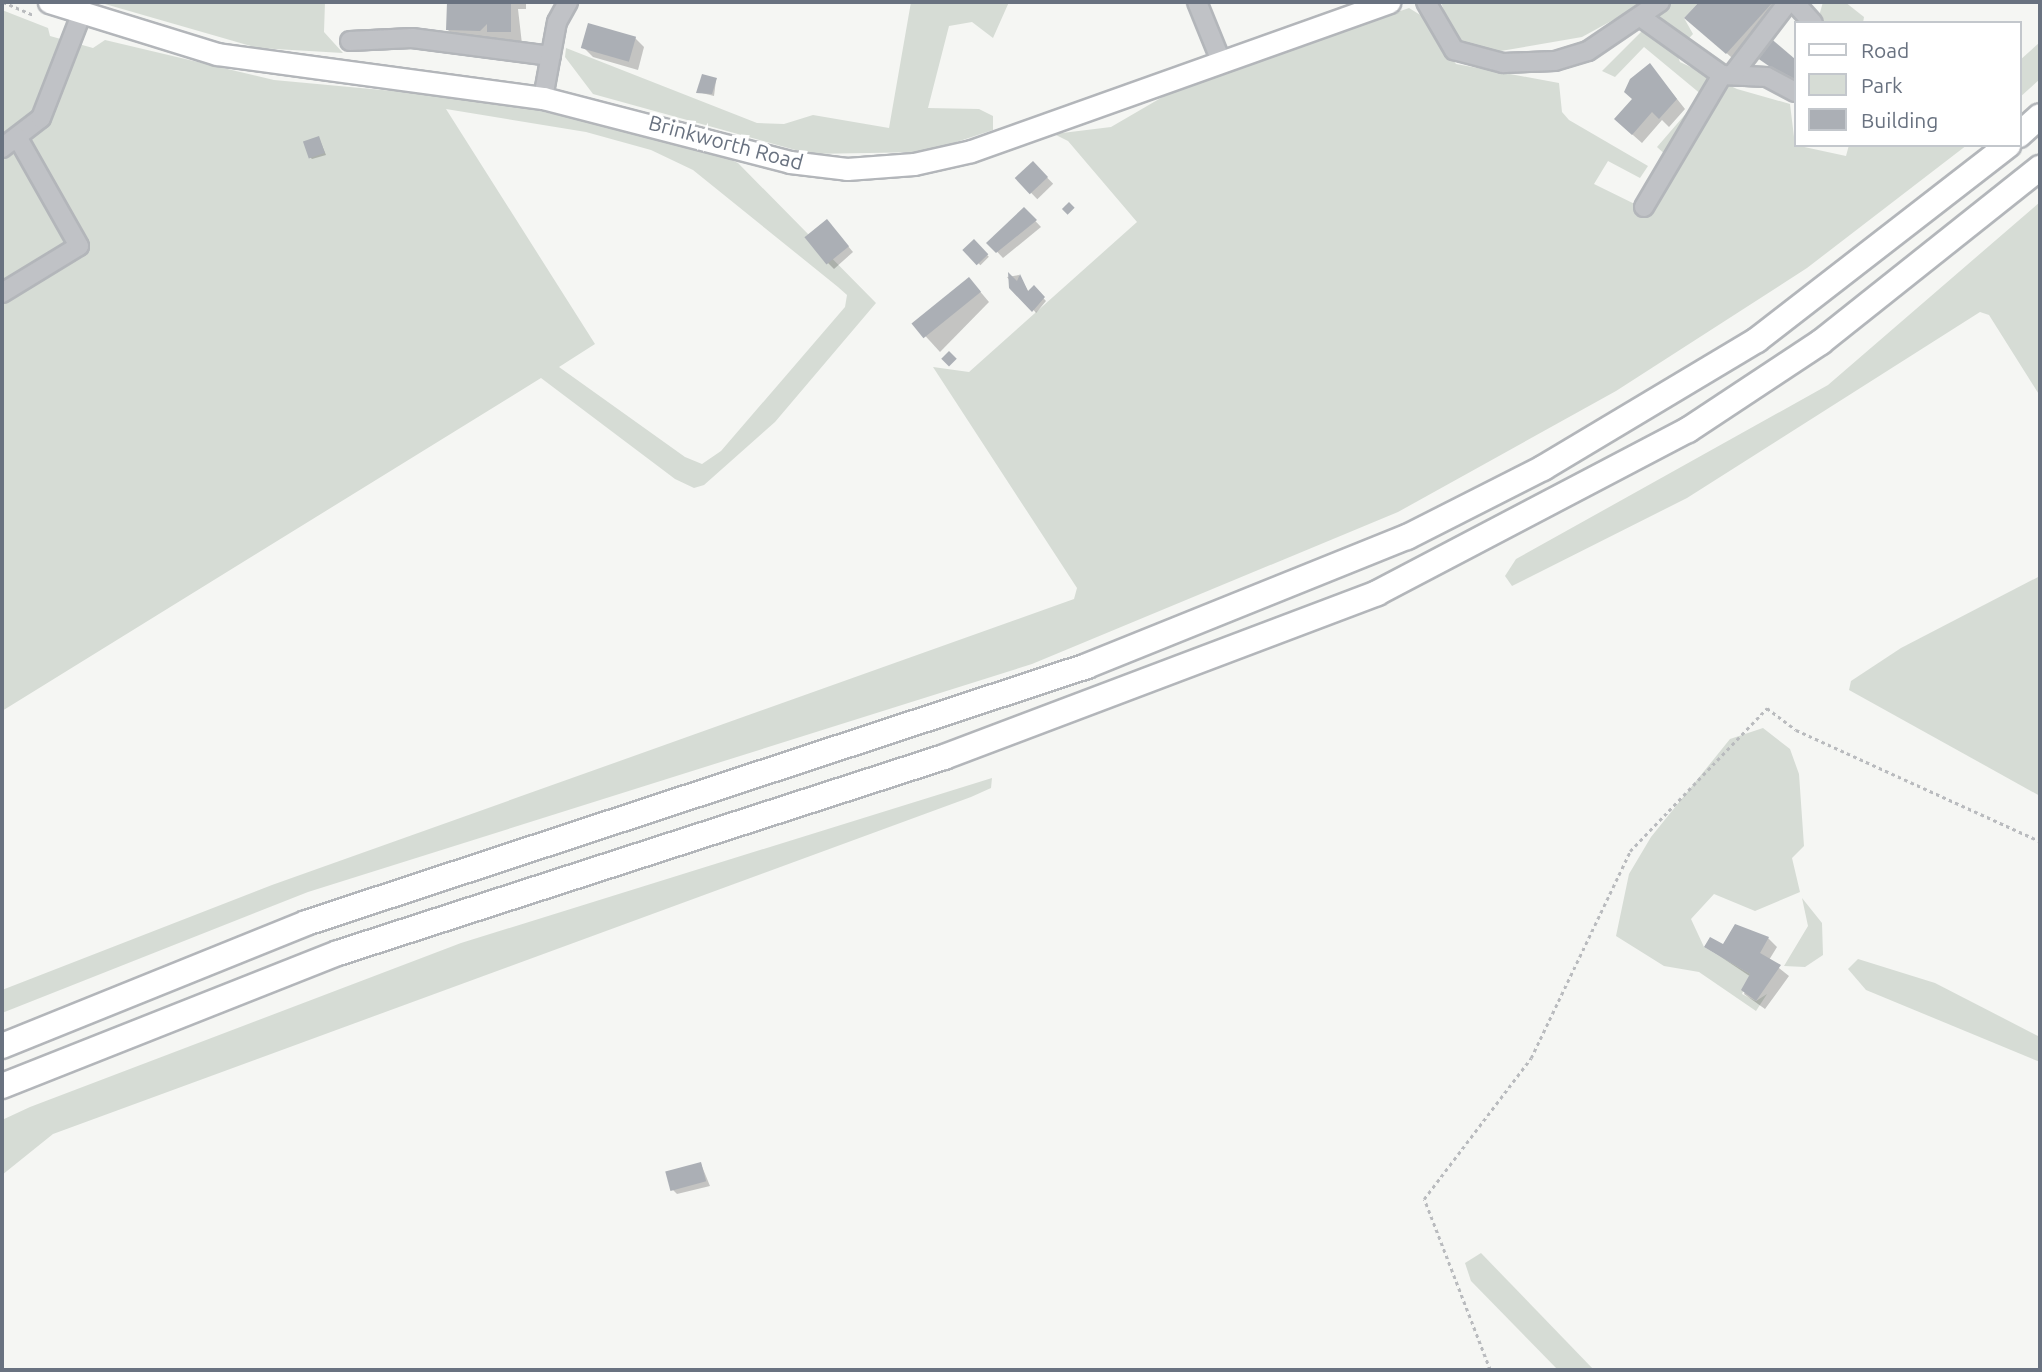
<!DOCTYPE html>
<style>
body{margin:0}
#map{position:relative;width:2042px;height:1372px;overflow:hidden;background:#f5f6f3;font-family:Ubuntu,sans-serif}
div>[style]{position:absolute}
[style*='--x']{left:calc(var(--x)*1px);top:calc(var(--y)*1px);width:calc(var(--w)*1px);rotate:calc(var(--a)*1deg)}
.green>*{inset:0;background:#d6dcd5}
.shadow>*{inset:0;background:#0003;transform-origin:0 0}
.building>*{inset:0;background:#abafb5;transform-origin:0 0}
.path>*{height:2.5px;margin-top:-1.25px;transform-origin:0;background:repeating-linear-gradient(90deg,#b9bbbe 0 3.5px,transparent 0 7px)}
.roads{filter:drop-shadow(2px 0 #b3b6ba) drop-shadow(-2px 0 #b3b6ba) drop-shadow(0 2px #b3b6ba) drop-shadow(0 -2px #b3b6ba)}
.minor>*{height:18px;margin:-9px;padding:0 9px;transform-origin:9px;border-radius:9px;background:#c0c2c6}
.major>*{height:21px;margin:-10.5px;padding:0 10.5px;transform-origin:10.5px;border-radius:10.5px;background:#fff}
.highway>*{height:24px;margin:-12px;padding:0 12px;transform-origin:12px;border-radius:12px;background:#fff}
span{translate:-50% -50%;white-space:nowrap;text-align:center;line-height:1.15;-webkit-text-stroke:7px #fff;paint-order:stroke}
.street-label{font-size:21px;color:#697280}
.frame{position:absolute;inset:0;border:4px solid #697280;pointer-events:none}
.legend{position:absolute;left:1794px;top:21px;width:228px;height:126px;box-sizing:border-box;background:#fff;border:2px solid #c3c7cc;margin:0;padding:9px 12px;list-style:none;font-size:21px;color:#697280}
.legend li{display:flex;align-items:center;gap:14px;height:35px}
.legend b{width:35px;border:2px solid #c3c7cc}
</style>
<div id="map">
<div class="green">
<i style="clip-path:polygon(98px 2px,325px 2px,324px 32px,343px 53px,258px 48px)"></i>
<i style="clip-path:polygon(911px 2px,1009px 2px,993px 38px,972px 22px,949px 26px,928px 108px,979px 109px,993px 116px,993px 130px,926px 152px,810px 154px,593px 94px,565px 57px,566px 48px,757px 123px,784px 124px,813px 115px,889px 128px)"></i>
<i style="clip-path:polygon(1441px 2px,1646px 2px,1582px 37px,1489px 53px,1454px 40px)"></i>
<i style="clip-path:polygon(1671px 2px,1699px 2px,1684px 18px,1693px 34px,1676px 52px,1680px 62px,1737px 89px,1790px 104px,1795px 145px,1846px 156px,1849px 145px,1967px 145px,1807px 268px,1616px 391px,1398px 512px,1032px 664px,308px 892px,2px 1013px,2px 990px,272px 885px,1074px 599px,1077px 588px,933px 367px,969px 372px,1137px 222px,1068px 141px,1054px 134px,1111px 127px,1178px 88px,1409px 8px,1422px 16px,1456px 64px,1559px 83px,1562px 112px,1569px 120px,1648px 166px,1640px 178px,1608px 161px,1594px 184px,1653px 213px,1690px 144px,1669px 158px,1657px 147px,1702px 95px,1644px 47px,1615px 77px,1602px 71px)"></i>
<i style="clip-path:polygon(1823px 2px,1845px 2px,1864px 17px,1863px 23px,1817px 23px)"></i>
<i style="clip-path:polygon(evenodd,2px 10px,48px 28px,50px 36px,93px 48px,105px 40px,274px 80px,490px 100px,702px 147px,738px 163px,876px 303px,775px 422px,704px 485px,694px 488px,675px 479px,541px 378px,2px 711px,2px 10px,446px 109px,586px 132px,651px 150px,693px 170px,838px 287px,847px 295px,845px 307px,721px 451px,702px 464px,685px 457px,559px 367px,595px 344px,446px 109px)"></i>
<i style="clip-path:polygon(2040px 42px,2040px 79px,2019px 98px,2019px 61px)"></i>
<i style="clip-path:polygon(2040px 202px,2040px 396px,1989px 315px,1980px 312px,1687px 498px,1512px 586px,1505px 576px,1516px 559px,1828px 385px)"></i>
<i style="clip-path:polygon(2040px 576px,2040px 796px,1849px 690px,1851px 681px,1901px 648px)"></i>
<i style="clip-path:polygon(1763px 728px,1790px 749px,1799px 774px,1804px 846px,1792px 858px,1800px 892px,1755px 911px,1714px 894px,1691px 919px,1704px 947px,1750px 974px,1742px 994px,1756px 1001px,1767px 994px,1756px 1011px,1699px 972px,1664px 966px,1616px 936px,1629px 874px,1651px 837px,1730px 739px)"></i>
<i style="clip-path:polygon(992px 778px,991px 788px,971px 797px,53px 1134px,2px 1175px,2px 1120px,30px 1107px,461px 943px)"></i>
<i style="clip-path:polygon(1802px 898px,1822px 923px,1823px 955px,1805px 967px,1784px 966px,1808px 926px)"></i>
<i style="clip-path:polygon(1858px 959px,1935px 983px,2040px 1037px,2040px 1062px,1866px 990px,1848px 969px)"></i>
<i style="clip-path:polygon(1481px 1253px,1594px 1370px,1558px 1370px,1471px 1281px,1465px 1263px)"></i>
</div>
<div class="shadow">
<i style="clip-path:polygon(448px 2px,526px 2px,526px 9px,518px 9px,522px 44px,460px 42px,448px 30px)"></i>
<i style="clip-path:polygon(1701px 2px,1779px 2px,1740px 65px,1687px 18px)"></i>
<i style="clip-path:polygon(635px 38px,644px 47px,638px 70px,593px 57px,584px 48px)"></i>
<i style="clip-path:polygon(1650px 65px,1685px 109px,1669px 127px,1662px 120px,1642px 143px,1625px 128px)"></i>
<i style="clip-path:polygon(716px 80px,714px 96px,698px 92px)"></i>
<i style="clip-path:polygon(319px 138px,326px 155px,312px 159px,310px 157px)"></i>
<i style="left:1033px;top:163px;width:29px;height:22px;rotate:46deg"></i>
<i style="clip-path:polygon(1024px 209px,1041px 227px,1003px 258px,989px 243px)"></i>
<i style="clip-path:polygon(832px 227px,853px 252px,834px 269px,828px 263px)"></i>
<i style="left:974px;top:242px;width:21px;height:12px;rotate:45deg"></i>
<i style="clip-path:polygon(1019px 275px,1029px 293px,1034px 288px,1046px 301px,1036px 313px,1007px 277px)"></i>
<i style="clip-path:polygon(978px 289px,989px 302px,940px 352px,919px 329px)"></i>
<i style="clip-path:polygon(1768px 938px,1777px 947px,1769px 960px,1789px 976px,1765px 1009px,1744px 994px,1751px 977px,1706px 947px)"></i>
<i style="clip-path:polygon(701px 1164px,710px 1186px,677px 1194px,671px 1188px)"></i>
</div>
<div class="building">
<i style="clip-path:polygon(447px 2px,511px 2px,511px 32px,487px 32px,487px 24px,480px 31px,446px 30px)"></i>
<i style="clip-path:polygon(1699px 2px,1773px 2px,1726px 54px,1684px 18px)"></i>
<i style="left:588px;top:23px;width:50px;height:26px;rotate:16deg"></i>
<i style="clip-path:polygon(1768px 36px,1795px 59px,1795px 84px,1753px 55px)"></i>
<i style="clip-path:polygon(1650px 63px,1677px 99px,1659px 119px,1652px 112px,1632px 135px,1614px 119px,1632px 99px,1624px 92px,1630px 79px)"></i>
<i style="clip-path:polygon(702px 74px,717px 78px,712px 94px,696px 93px)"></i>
<i style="left:319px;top:136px;width:18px;height:17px;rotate:71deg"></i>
<i style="left:1033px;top:161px;width:22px;height:25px;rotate:47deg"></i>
<i style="left:1069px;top:202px;width:8px;height:10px;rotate:45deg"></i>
<i style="clip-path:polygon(1024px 207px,1037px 220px,996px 253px,986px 243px)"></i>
<i style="left:827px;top:219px;width:35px;height:29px;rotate:51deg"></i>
<i style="left:974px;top:239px;width:21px;height:16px;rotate:47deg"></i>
<i style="clip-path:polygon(1008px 272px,1017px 281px,1020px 274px,1028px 291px,1034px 285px,1045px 297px,1032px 312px,1009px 288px)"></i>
<i style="left:969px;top:277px;width:19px;height:74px;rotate:51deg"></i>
<i style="left:949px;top:351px;width:11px;height:11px;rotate:45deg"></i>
<i style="clip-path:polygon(1735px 924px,1769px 937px,1760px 953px,1781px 965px,1756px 1001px,1741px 990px,1750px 974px,1704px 947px,1710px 937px,1723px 944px)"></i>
<i style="left:701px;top:1162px;width:20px;height:37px;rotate:75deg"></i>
</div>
<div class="path">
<i style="--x:3;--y:2;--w:34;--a:23"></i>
<i style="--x:1490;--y:1370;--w:183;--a:-111.1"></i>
<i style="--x:1424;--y:1199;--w:177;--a:-52.8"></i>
<i style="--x:1531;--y:1058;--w:229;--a:-64.4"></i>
<i style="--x:1630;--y:851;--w:198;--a:-46.2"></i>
<i style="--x:1767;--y:708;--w:36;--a:37"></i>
<i style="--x:1796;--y:730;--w:268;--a:24.5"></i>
</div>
<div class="roads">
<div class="minor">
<i style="--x:1197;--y:2;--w:64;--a:67.9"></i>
<i style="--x:1426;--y:2;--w:56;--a:59.7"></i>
<i style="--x:1454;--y:50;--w:51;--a:14.9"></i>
<i style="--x:1503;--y:63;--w:52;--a:-2.2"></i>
<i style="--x:1555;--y:61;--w:34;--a:-17"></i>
<i style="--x:1588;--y:51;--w:87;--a:-34.2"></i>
<i style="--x:1794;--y:2;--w:28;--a:48"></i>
<i style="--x:1642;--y:18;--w:98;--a:35.5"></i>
<i style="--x:1722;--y:75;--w:45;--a:2.5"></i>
<i style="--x:1767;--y:77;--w:32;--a:28"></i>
<i style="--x:350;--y:41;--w:62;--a:-2.8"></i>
<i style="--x:412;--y:38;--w:140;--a:7.4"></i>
<i style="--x:1733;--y:74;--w:91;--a:-52.6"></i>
<i style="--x:543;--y:98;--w:77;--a:-79.6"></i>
<i style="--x:557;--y:22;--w:23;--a:-61"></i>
<i style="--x:2;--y:148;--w:49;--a:-37.6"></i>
<i style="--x:41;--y:118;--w:110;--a:-68.8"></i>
<i style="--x:1644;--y:207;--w:153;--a:-59.4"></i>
<i style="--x:2;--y:293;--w:90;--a:-31.4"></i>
<i style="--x:79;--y:246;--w:124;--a:-119.5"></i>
</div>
<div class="major">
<i style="--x:49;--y:2;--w:176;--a:17.2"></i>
<i style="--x:217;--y:54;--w:329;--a:7.7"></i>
<i style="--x:543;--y:98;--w:255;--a:14.5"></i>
<i style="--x:790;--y:162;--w:57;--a:7"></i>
<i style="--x:847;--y:169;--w:67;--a:-4.3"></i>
<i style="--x:914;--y:164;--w:58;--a:-12.8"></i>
<i style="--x:971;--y:151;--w:444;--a:-19.6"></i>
</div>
<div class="highway">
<i style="--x:2019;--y:135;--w:28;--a:-42"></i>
<i style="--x:2;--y:1046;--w:328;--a:-22"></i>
<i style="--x:306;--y:923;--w:822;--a:-18.21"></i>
<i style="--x:1087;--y:666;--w:345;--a:-22"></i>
<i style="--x:1407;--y:537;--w:153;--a:-26.9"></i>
<i style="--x:1543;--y:468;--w:249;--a:-30.9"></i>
<i style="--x:1757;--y:340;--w:318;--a:-37.8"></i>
<i style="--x:2;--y:1086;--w:361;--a:-21.6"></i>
<i style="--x:338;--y:953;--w:637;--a:-17.92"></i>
<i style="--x:944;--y:757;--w:463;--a:-20.7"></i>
<i style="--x:1377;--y:593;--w:351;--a:-27.7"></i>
<i style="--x:1688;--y:430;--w:159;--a:-33.5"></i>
<i style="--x:1821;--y:342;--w:280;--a:-38.5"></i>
</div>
</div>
<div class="street-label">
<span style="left:726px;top:142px;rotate:15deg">Brinkworth Road</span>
</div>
<div class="frame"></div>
<ul class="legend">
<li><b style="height:9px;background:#fff"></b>Road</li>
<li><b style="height:19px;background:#d6dcd5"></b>Park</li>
<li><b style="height:19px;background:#abafb5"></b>Building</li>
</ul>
</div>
